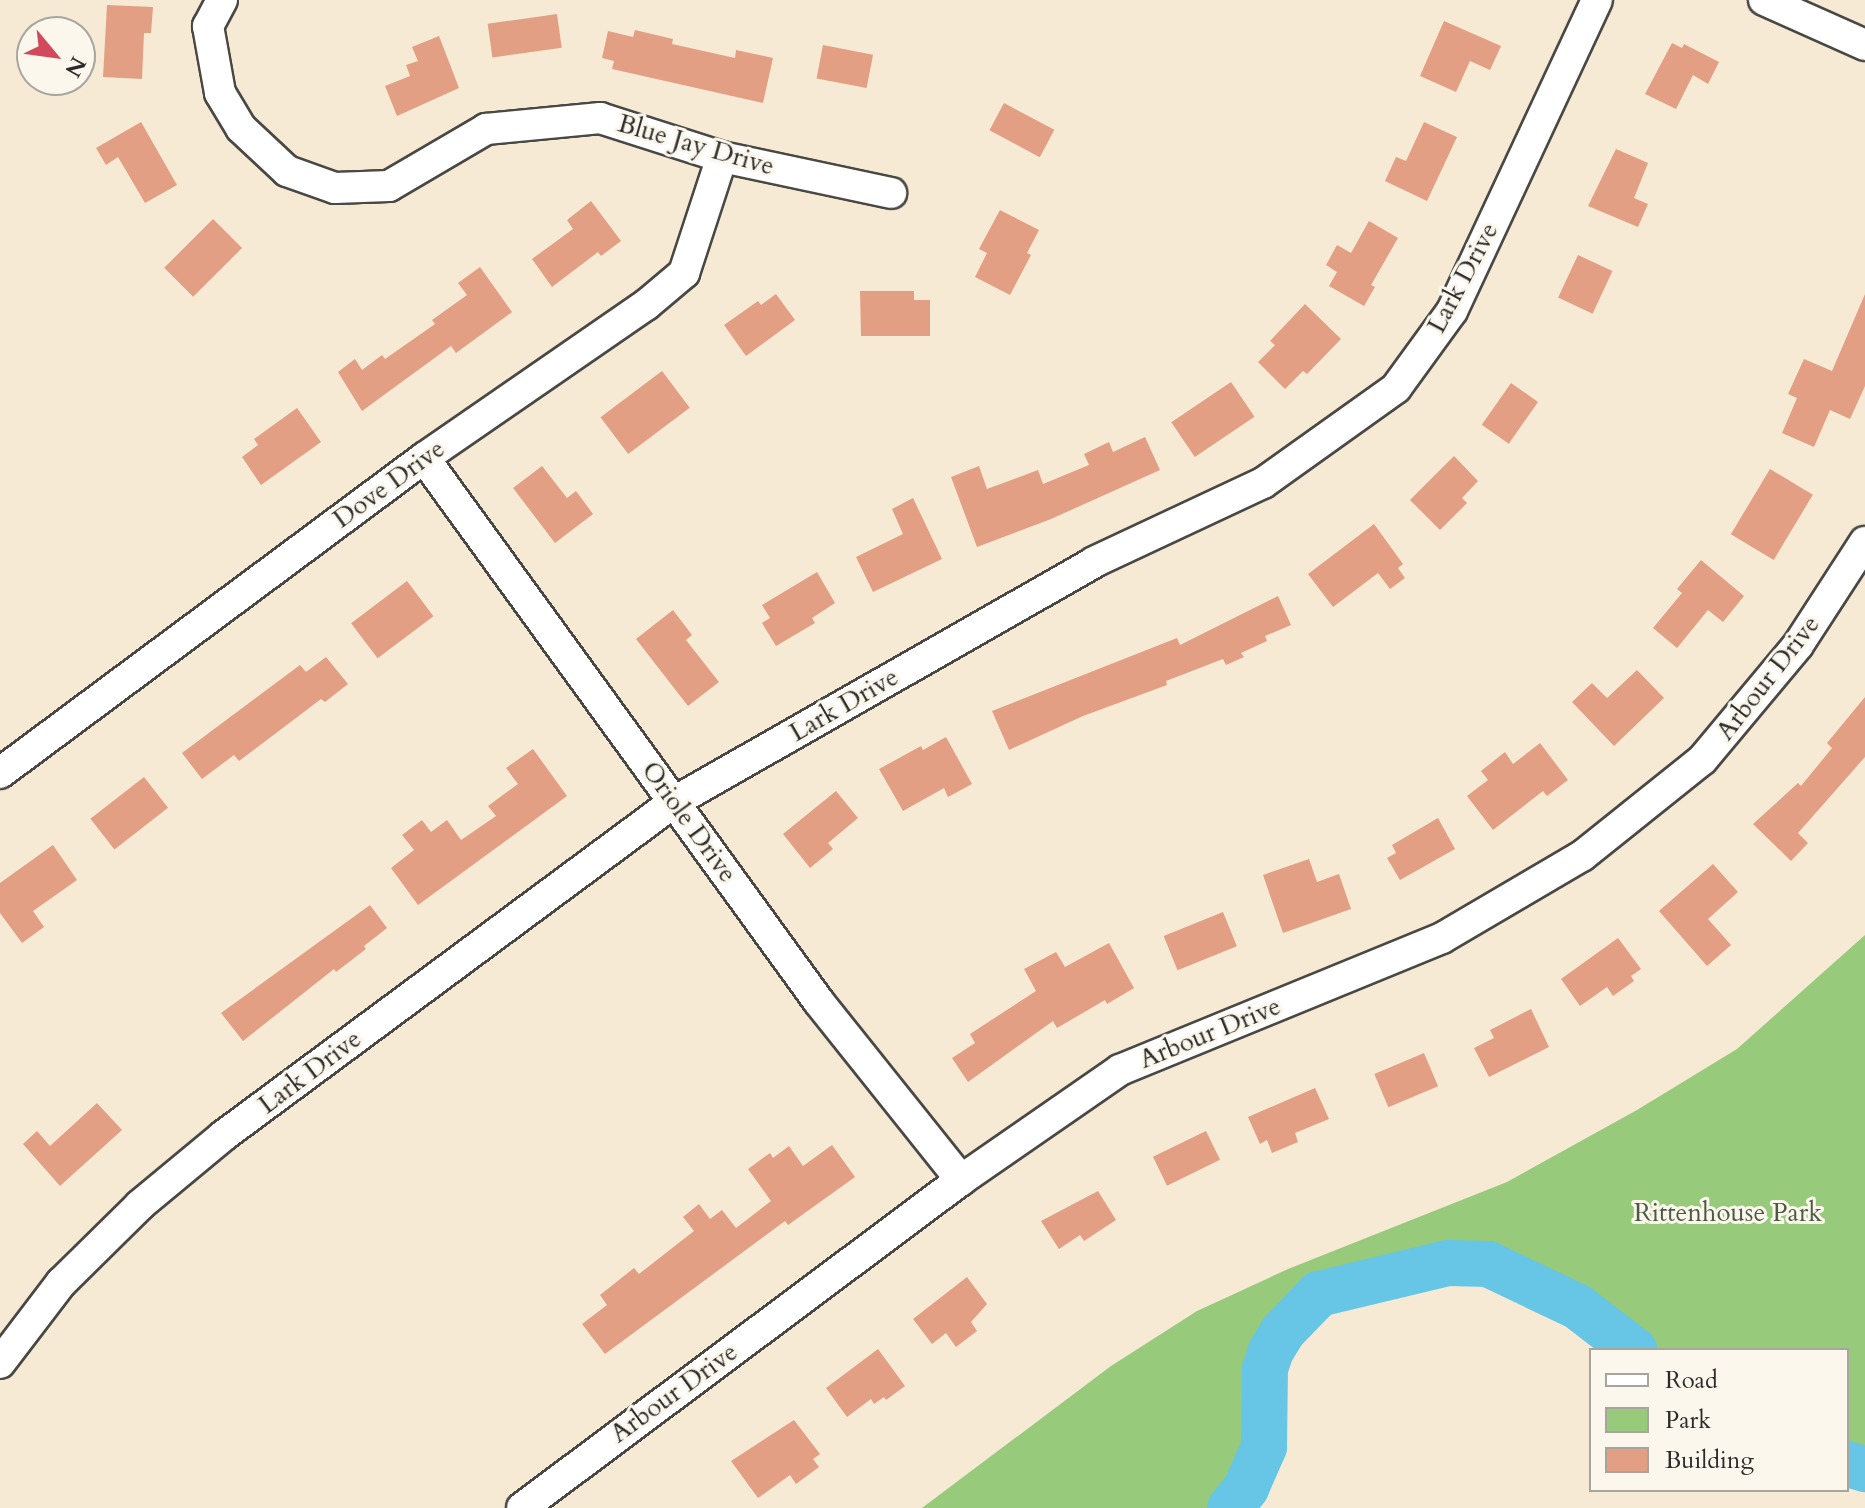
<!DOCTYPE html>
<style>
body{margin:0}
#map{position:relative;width:1865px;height:1508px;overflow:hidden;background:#f6ead5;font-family:Cardo,serif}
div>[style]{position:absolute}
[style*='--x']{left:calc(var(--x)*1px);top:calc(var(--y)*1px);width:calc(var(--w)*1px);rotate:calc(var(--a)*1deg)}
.green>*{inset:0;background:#97ca7b}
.river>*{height:46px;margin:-23px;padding:0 23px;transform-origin:23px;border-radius:23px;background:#67c5e5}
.building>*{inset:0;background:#e29f84;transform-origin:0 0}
.roads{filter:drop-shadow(2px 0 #494844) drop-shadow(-2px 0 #494844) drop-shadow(0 2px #494844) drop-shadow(0 -2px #494844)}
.minor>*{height:30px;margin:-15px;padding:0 15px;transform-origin:15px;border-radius:15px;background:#fff}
span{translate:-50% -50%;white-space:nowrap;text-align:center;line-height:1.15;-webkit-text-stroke:6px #fbf7ec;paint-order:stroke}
.street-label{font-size:26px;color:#2b2b2b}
.park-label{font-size:26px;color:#4b5b43}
.legend{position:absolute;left:1589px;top:1348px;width:260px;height:144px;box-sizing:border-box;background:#fbf7ec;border:2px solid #a8a59f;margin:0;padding:10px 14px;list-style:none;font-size:24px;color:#2b2b2b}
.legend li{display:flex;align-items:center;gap:16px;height:40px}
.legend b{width:40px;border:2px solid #a8a59f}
.north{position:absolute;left:16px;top:16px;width:80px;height:80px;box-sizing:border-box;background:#fbf7ec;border:2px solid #a8a59f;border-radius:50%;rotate:119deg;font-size:22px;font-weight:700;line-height:32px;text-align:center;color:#2b2b2b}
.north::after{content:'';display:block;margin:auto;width:28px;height:36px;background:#d1495b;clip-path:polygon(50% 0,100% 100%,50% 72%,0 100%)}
</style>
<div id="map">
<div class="green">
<i style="clip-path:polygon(1865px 935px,1865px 1447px,1847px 1447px,1847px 1350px,1634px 1350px,1578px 1307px,1488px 1264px,1448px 1263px,1320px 1294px,1303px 1308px,1271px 1351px,1265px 1369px,1264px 1447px,1246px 1488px,1230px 1508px,922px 1508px,1111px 1366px,1197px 1311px,1288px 1269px,1507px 1182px,1637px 1110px,1737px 1049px)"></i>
</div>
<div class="river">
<i style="--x:1847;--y:1464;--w:19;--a:16"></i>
<i style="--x:1230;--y:1508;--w:26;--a:-51"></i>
<i style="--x:1246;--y:1488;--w:45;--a:-66.3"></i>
<i style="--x:1264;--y:1447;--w:78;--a:-89.3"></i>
<i style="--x:1265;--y:1369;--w:19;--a:-72"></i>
<i style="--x:1271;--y:1351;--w:23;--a:-59"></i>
<i style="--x:1283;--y:1331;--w:52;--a:-45.8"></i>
<i style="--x:1319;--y:1294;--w:133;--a:-13.5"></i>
<i style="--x:1448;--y:1263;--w:40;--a:1.4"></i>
<i style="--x:1488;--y:1264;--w:100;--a:25.5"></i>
<i style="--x:1578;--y:1307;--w:71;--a:37.5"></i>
</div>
<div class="building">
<i style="clip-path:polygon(107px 5px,153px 7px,151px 33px,144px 33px,142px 79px,103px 77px)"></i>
<i style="left:557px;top:14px;width:34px;height:70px;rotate:82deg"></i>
<i style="clip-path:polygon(1444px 21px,1501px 46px,1490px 70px,1470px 61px,1456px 92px,1420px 76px)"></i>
<i style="clip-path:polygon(635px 30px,673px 39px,672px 44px,735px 58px,736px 50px,773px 58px,763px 103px,612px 69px,614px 61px,602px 58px,608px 31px,633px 37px)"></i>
<i style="clip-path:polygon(439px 36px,459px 88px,397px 116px,385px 86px,410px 76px,406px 65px,418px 61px,412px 47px)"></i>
<i style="clip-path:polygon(1672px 43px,1682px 48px,1684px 44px,1719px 62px,1708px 84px,1693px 75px,1676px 109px,1645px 94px)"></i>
<i style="left:823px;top:45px;width:51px;height:34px;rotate:11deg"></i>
<i style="left:1004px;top:103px;width:57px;height:31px;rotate:28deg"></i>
<i style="clip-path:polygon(141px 122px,177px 185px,145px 203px,118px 157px,106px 165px,96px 148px)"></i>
<i style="clip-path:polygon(1424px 122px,1457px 137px,1427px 201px,1385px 181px,1396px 157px,1406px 161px)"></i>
<i style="clip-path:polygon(1616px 149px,1648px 163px,1634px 198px,1648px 204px,1638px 227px,1588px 206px)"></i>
<i style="clip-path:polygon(591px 201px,621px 241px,601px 256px,598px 252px,552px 287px,532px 259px,573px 229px,567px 220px)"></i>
<i style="clip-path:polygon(1000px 210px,1039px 230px,1027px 253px,1031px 255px,1010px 295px,975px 277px,987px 253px,979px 249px)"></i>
<i style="left:213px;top:219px;width:41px;height:69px;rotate:45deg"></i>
<i style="clip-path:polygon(1369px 221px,1398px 238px,1371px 285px,1375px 287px,1364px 306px,1329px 286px,1337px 272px,1326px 265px,1337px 245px,1351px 253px)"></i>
<i style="left:1578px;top:255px;width:38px;height:47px;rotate:25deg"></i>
<i style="clip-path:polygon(480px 267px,512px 312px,456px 353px,451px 346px,362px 411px,338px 372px,355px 359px,362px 370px,382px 355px,385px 359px,435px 324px,432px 320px,467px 295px,458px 283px)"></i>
<i style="clip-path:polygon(860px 291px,914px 291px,914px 300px,930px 300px,930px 336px,861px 336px)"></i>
<i style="clip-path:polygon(776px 294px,795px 320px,746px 356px,724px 325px,758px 301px,761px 305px)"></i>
<i style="clip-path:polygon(1865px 294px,1865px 386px,1850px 419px,1830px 410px,1814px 447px,1782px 433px,1797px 398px,1788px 394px,1804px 359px,1832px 371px)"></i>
<i style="clip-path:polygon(1305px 304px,1341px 339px,1307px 374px,1303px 371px,1285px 389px,1258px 362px,1275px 345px,1270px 341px)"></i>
<i style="left:662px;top:371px;width:46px;height:77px;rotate:53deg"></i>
<i style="left:1231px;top:382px;width:42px;height:72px;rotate:56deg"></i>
<i style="left:1511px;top:383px;width:33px;height:51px;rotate:35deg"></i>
<i style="clip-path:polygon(297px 408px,321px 442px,261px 485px,242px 457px,258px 445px,254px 439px)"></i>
<i style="clip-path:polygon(1145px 437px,1160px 470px,1051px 519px,977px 547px,951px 477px,979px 466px,987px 489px,1038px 470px,1043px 484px,1089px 465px,1084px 454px,1109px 442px,1113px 452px)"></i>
<i style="clip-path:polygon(1454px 456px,1478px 481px,1462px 498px,1467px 503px,1440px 530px,1410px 500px)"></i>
<i style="clip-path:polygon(542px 466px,567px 498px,576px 491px,593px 514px,555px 543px,513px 488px)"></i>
<i style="left:1770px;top:469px;width:50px;height:76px;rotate:31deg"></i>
<i style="clip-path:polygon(913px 498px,942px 559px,873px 592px,856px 557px,903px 534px,892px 509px)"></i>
<i style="clip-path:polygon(1374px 524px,1403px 564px,1398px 568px,1405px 578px,1390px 589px,1378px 573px,1333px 607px,1308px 574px)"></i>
<i style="clip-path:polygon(1701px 560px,1744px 596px,1723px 622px,1708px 610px,1677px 648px,1653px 628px,1682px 593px,1677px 589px)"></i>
<i style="clip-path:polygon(817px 572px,835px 603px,812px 618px,815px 623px,776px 646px,762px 623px,770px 618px,762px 605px)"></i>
<i style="left:407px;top:581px;width:44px;height:70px;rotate:53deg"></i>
<i style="clip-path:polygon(1278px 596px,1291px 625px,1265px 636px,1267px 641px,1241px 653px,1244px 657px,1226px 665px,1223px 659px,1166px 681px,1167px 685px,1083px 716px,1009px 750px,992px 711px,1177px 638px,1180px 645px)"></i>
<i style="clip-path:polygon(673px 610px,692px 635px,686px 640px,719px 682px,688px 706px,636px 639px)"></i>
<i style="clip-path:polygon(326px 657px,348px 684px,325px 702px,321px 699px,239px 761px,234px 755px,202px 779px,182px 753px,300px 665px,306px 672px)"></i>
<i style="clip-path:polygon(1637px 670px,1664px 698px,1614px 746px,1572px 702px,1592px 683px,1607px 698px)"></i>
<i style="clip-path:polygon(1865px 697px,1865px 757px,1798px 833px,1808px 843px,1791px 861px,1753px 824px,1798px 783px,1801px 786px,1832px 748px,1827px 743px)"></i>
<i style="clip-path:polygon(946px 737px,972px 784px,948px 797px,944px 788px,903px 811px,879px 769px,921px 746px,923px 750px)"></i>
<i style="clip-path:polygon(1540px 743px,1568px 780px,1547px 796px,1543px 791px,1493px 830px,1467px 796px,1488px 780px,1481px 771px,1505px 752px,1513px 764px)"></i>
<i style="clip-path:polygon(533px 749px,567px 796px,418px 905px,391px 868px,414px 850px,402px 835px,422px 820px,431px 832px,447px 820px,461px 840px,496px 816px,488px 806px,518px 784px,506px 768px)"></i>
<i style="left:144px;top:777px;width:39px;height:68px;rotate:52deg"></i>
<i style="clip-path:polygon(836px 791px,858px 818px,828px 843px,833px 849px,810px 868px,783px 834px)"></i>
<i style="clip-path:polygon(1438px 818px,1455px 849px,1400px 880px,1387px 858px,1396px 853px,1392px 845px)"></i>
<i style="clip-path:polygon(53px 845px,77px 880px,33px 911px,44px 927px,22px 943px,0 913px,0 883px)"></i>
<i style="clip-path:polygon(1309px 859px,1317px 882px,1339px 874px,1351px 909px,1283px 933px,1263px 875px)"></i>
<i style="clip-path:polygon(1713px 864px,1738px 892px,1708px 919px,1731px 945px,1707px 966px,1659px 911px)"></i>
<i style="clip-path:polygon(370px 905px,387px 928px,364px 946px,366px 949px,336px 972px,334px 969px,243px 1041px,221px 1013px)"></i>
<i style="left:1223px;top:912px;width:37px;height:64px;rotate:68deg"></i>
<i style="clip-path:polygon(1618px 938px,1641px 969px,1631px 976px,1634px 981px,1613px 996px,1607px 987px,1580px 1006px,1561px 979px)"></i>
<i style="clip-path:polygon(1109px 943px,1134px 988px,1107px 1004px,1105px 1000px,1057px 1028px,1053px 1021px,968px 1082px,952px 1058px,975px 1043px,970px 1034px,1036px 991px,1024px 969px,1056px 952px,1065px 967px)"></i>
<i style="clip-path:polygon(1531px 1009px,1549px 1047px,1489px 1077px,1474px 1048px,1494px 1038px,1490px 1030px)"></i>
<i style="left:1424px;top:1053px;width:36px;height:54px;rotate:67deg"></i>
<i style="clip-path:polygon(1315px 1088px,1329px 1119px,1295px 1133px,1298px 1142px,1272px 1153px,1267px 1140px,1260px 1144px,1248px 1117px)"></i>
<i style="clip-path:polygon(97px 1103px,122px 1130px,60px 1186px,23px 1144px,37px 1131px,50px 1146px)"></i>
<i style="left:1206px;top:1131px;width:32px;height:59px;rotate:64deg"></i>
<i style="clip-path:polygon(832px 1145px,855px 1177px,788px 1225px,785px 1221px,605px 1354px,582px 1324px,607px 1305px,600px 1295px,634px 1268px,639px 1274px,694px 1231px,683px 1217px,699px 1204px,710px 1219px,722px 1210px,736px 1228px,771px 1201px,748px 1169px,770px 1153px,773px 1158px,789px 1146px,803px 1166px)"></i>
<i style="clip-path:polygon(1098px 1191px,1116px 1220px,1084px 1241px,1080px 1235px,1059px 1249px,1041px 1221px)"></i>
<i style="clip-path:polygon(967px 1277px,987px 1304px,971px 1322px,977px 1331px,956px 1347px,946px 1333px,932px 1344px,913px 1319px)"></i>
<i style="clip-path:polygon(878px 1349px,905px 1386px,886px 1400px,884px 1397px,874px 1404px,871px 1399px,847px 1417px,826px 1388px)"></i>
<i style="clip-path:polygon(794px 1420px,820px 1454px,813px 1459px,819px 1467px,796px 1484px,790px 1475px,758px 1498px,731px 1461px)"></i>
</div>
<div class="roads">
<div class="minor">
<i style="--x:222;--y:0;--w:30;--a:118"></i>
<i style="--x:208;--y:26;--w:68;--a:79.8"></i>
<i style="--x:220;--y:93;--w:41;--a:59"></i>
<i style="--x:241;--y:128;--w:63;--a:43.1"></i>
<i style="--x:287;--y:171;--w:51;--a:19.5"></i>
<i style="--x:335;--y:188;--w:54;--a:-2.1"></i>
<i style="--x:389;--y:186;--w:113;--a:-30.4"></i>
<i style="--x:486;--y:129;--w:115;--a:-5.5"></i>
<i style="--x:600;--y:118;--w:128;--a:17.7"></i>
<i style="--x:722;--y:157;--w:173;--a:12"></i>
<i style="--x:1764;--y:0;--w:111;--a:24"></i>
<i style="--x:424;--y:458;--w:672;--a:54.02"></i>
<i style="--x:819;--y:1002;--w:228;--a:51.4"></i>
<i style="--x:0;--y:773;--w:528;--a:-36.61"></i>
<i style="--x:424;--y:458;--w:270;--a:-34.6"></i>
<i style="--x:646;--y:305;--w:50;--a:-40.1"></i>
<i style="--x:684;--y:273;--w:122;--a:-71.9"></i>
<i style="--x:0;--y:1363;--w:101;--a:-52.7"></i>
<i style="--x:61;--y:1283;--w:111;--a:-44.6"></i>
<i style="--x:140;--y:1205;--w:108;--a:-39.7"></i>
<i style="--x:223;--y:1136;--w:561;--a:-36.52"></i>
<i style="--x:674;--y:802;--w:484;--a:-29.7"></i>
<i style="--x:1094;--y:562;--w:187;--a:-25.1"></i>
<i style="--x:1263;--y:483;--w:163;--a:-35.5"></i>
<i style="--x:1396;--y:388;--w:95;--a:-54"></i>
<i style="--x:1452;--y:311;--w:343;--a:-65"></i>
<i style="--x:522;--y:1508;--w:548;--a:-36.77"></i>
<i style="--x:961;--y:1180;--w:193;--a:-34.7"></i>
<i style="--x:1120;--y:1070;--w:348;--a:-22.3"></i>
<i style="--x:1442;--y:938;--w:162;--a:-30.4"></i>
<i style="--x:1582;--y:856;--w:154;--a:-38.7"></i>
<i style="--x:1702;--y:760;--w:150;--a:-50.1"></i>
<i style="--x:1798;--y:645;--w:123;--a:-57"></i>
</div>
</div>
<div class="street-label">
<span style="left:696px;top:145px;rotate:16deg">Blue Jay Drive</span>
<span style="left:1463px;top:278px;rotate:-62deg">Lark Drive</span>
<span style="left:389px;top:484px;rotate:-36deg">Dove Drive</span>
<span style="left:1768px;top:678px;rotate:-52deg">Arbour Drive</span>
<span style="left:844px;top:705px;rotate:-30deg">Lark Drive</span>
<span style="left:689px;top:822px;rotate:54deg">Oriole Drive</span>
<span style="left:1210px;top:1033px;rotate:-22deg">Arbour Drive</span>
<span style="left:310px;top:1072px;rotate:-37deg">Lark Drive</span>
<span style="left:674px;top:1393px;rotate:-36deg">Arbour Drive</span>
</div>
<div class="park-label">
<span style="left:1728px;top:1213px">Rittenhouse Park</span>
</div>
<ul class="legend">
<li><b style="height:10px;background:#fff"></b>Road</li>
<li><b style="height:22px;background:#97ca7b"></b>Park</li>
<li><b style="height:22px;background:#e29f84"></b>Building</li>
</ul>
<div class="north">N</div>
</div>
